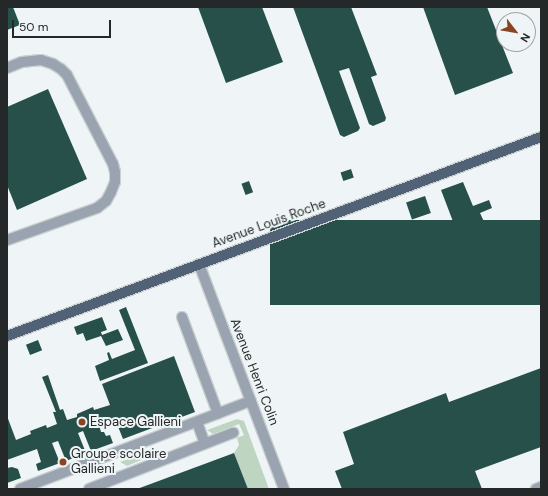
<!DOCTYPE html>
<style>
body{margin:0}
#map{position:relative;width:548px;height:496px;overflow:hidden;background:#eff5f7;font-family:"DM Sans",sans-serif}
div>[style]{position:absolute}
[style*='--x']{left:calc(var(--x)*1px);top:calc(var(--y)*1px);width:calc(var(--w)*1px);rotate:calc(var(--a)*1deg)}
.green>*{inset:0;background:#bdd5c1}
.building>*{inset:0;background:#27504a;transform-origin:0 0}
.roads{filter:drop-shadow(1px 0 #cbd0d2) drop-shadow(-1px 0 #cbd0d2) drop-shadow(0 1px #cbd0d2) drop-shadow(0 -1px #cbd0d2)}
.minor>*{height:10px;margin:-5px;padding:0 5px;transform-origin:5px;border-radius:5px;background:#9aa4b0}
.major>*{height:10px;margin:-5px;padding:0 5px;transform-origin:5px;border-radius:5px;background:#516277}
.dots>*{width:11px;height:11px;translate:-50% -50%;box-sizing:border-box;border:2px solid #eff5f7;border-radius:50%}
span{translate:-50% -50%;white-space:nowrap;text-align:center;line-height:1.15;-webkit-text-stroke:4px #eff5f7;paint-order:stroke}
.street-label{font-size:13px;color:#252828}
.poi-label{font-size:13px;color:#252828}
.left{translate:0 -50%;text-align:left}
.frame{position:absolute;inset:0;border:8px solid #252828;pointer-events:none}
.north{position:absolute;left:496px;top:12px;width:40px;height:40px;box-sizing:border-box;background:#eff5f7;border:1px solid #9ea3a4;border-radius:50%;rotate:121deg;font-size:11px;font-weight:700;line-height:16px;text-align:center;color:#252828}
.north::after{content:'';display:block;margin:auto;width:14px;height:18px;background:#8b4421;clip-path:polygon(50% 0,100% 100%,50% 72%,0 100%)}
.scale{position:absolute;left:12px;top:20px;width:99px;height:18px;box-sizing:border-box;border:2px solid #252828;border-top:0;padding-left:5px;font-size:12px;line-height:14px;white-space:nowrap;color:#252828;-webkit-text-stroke:3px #eff5f7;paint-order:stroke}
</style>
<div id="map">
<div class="green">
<i style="clip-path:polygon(237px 419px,244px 421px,269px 489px,248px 489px,234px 453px,239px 445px,237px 438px,244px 435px,239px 424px,213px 434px,207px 430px)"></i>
<i style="clip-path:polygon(156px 449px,151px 456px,127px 466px,120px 462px)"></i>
</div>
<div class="building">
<i style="clip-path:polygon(7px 7px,13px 7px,20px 25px,7px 30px)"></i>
<i style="clip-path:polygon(198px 7px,262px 7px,283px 62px,226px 83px)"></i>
<i style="clip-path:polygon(293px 7px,351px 7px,377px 75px,371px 77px,386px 118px,385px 121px,373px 126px,369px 124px,349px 68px,339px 71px,360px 128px,358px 131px,344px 137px,340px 135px)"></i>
<i style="clip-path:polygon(423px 7px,487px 7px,513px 73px,455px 95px)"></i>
<i style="clip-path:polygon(48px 89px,87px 179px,17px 210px,7px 185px,7px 107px)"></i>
<i style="left:351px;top:169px;width:9px;height:11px;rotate:72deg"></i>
<i style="left:249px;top:181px;width:12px;height:8px;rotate:70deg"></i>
<i style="clip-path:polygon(463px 182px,473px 206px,489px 200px,492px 208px,480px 213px,486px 226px,453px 241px,451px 235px,457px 232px,441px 190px)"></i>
<i style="left:425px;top:196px;width:18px;height:20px;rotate:71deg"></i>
<i style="left:541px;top:220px;width:85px;height:271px;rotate:90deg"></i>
<i style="left:435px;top:223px;width:8px;height:21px;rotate:67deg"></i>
<i style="clip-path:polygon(126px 307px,148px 363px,100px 381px,95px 366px,109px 360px,107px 353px,109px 352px,112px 359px,135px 350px,119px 310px)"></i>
<i style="clip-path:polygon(102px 317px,107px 330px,101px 332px,102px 335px,118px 329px,123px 340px,106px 346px,101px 336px,86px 341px,83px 333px,77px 335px,74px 327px)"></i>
<i style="left:38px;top:340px;width:11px;height:13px;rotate:68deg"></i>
<i style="clip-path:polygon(174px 356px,195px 412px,123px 439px,115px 419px,99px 425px,101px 432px,104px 432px,106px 436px,110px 435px,113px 443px,91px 451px,83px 431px,78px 433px,86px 453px,66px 461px,58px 441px,52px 443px,60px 463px,38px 471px,36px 464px,41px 462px,37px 449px,7px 460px,7px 416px,16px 440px,31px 434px,30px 431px,46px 425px,47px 428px,57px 424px,53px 412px,56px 412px,42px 377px,48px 375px,60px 410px,63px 409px,67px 420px,77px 417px,77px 414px,93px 407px,94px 410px,110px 405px,102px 384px)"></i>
<i style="clip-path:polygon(541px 368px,541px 447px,475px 471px,482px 489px,342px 489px,335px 471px,354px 464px,343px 432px,446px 393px,449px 402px)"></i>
<i style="clip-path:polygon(234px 453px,248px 489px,137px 489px)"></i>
<i style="clip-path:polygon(12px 467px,18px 469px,21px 478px,7px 483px,7px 468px)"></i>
</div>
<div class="roads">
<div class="minor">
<i style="--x:7;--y:68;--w:16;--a:-22"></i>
<i style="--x:22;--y:62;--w:19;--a:-6"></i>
<i style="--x:41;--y:60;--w:13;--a:18"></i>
<i style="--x:53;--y:64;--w:9;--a:32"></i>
<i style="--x:61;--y:69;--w:8;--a:45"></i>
<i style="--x:67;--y:75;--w:100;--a:62.7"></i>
<i style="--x:113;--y:164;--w:8;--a:76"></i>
<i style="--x:115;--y:172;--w:10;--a:90"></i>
<i style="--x:115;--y:182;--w:11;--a:112"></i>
<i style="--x:111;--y:192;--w:10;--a:119"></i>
<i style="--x:106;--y:201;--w:11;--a:142"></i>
<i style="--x:97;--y:208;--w:96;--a:160.4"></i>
<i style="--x:199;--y:264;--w:241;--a:69.3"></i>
<i style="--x:182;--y:317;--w:103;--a:69.6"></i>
<i style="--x:197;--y:422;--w:23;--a:70"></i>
<i style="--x:20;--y:489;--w:247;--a:-20.9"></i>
<i style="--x:89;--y:489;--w:155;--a:-21.3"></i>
<i style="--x:536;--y:489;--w:5;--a:-22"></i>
</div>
<div class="major">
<i style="--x:7;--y:336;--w:570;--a:-20.44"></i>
</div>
</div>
<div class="dots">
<i style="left:82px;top:422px;background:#8b4421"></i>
<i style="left:63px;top:462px;background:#8b4421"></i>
</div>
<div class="street-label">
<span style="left:269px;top:224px;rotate:-20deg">Avenue Louis Roche</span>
<span style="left:254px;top:372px;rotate:69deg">Avenue Henri Colin</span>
</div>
<div class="poi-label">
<span class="left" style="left:90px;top:422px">Espace Gallieni</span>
<span class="left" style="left:71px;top:462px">Groupe scolaire<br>Gallieni</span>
</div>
<div class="frame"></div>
<div class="north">N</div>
<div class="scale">50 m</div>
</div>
